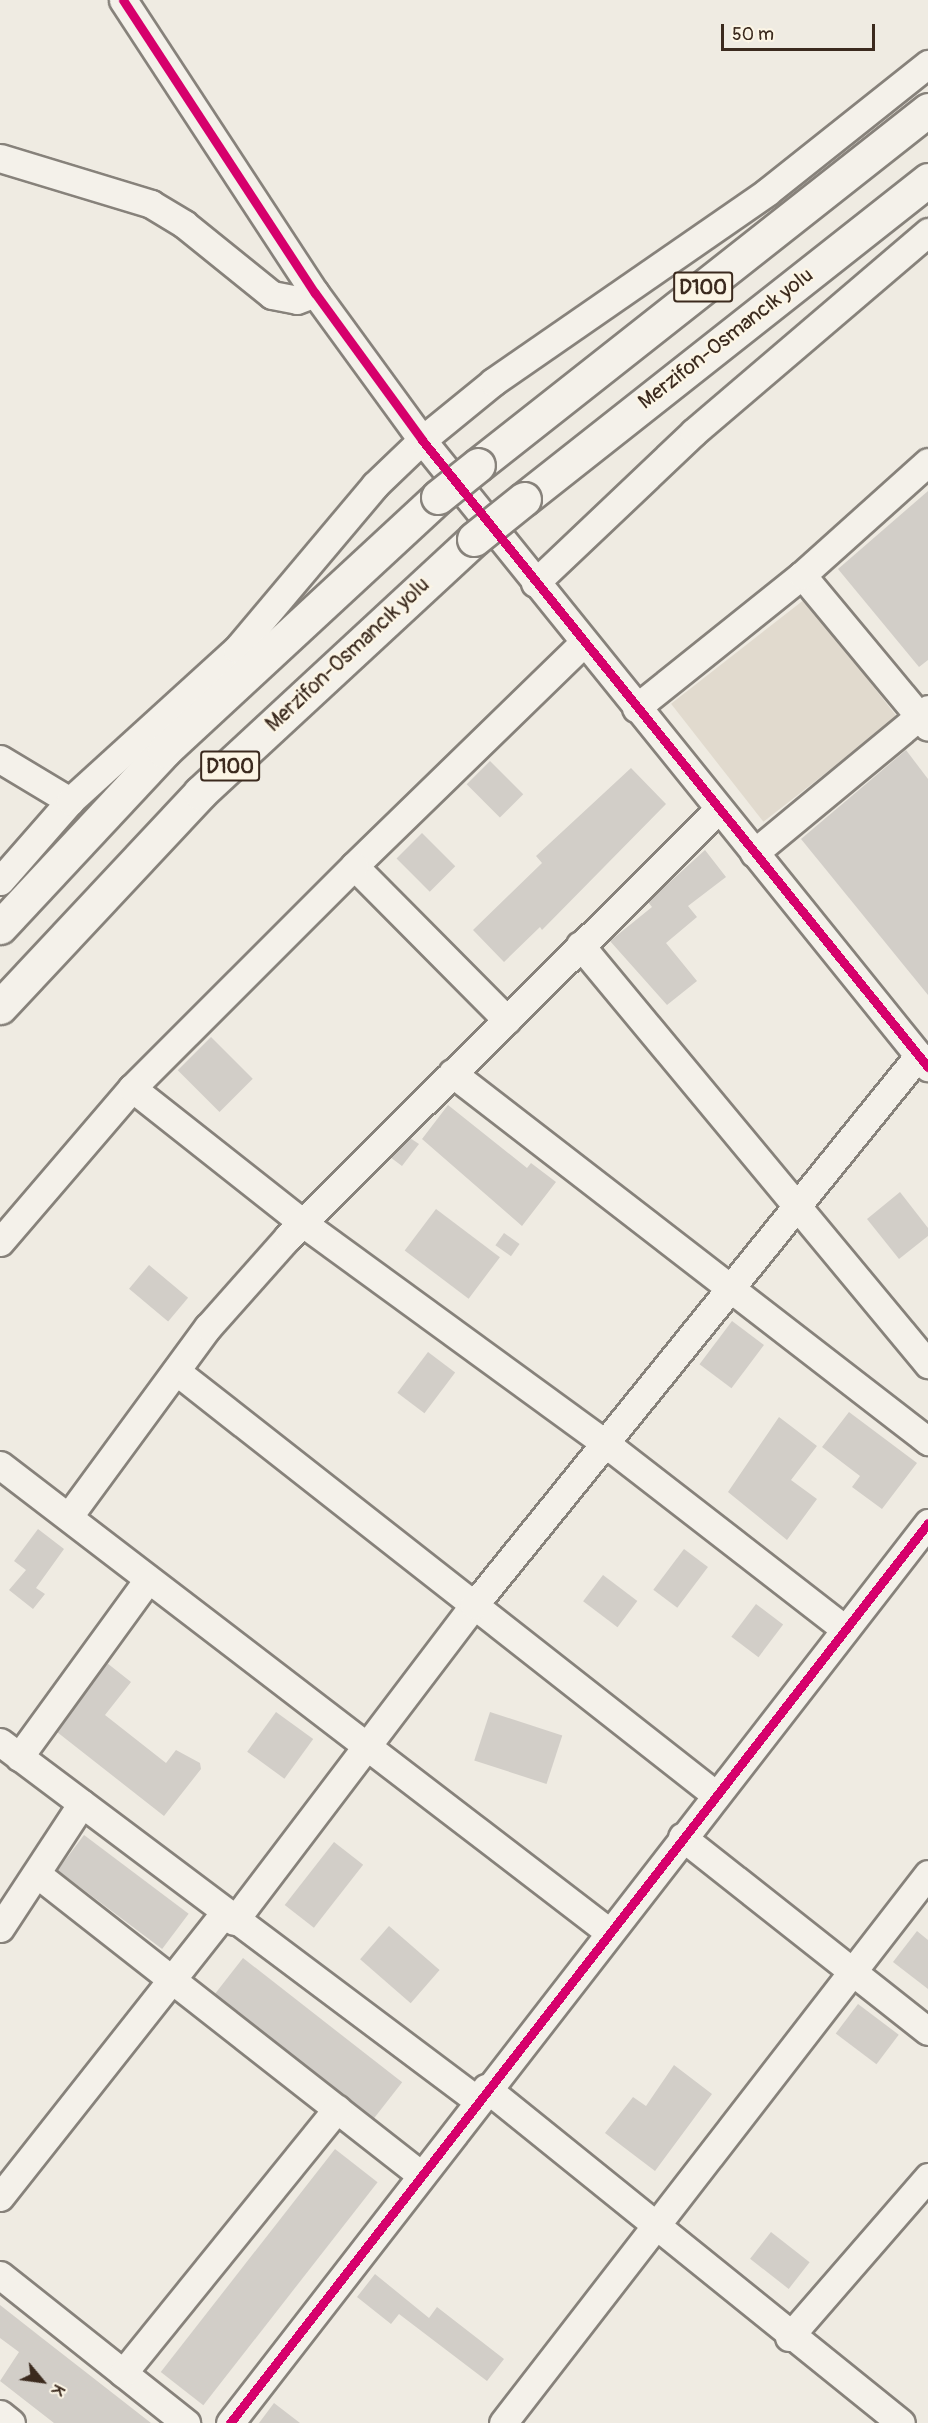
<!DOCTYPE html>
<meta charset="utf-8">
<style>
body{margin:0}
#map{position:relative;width:928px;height:2423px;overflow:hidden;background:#efebe2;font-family:Pangolin,sans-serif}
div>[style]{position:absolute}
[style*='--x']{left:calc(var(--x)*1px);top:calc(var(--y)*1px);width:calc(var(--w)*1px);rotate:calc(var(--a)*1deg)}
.green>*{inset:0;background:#e1dace;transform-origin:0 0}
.building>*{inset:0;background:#d2cec8;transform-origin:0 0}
.roads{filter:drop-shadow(2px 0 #87827b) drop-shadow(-2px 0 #87827b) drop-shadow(0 2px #87827b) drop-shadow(0 -2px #87827b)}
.minor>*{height:27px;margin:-13.5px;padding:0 13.5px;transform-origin:13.5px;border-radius:13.5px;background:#f4f1ea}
.highway>*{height:33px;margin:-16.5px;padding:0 16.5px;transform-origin:16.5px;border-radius:16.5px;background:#f4f1ea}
.bridges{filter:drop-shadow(2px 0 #87827b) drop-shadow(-2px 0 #87827b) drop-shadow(0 2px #87827b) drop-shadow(0 -2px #87827b)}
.highway-bridge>*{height:33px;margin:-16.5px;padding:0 16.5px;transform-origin:16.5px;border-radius:16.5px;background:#f4f1ea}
.cycleway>*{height:9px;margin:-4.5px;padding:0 4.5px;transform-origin:4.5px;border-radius:4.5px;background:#d6006c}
span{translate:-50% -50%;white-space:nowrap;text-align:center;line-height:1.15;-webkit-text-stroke:4.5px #fcf5e5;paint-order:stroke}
.shield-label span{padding:2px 4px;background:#fcf5e5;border:2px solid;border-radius:4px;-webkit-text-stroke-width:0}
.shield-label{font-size:20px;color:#3b2a1e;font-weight:700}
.street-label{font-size:21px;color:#3b2a1e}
.north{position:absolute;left:12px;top:2351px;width:60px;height:60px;-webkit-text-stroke:4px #fcf5e5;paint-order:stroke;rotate:119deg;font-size:16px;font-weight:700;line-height:24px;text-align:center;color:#3b2a1e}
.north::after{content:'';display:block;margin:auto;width:21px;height:27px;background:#3b2a1e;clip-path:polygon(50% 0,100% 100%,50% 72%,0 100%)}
.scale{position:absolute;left:721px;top:24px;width:154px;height:27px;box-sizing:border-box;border:3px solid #3b2a1e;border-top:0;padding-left:8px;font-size:18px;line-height:21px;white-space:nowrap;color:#3b2a1e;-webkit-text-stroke:4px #fcf5e5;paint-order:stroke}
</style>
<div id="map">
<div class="green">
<i style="left:805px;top:599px;width:150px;height:170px;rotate:52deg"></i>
</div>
<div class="building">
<i style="clip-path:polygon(928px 491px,928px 660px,919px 667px,838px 569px)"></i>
<i style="clip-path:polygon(906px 750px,928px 779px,928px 995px,801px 839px)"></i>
<i style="left:490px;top:761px;width:47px;height:33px;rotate:45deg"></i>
<i style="clip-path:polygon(631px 768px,666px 804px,542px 930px,540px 927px,504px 962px,473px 930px,542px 863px,536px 856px)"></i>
<i style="left:422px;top:833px;width:47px;height:36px;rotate:45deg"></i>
<i style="clip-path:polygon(705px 850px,726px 877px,688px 906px,697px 917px,666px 943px,697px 981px,667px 1005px,610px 941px,652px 907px,648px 902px)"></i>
<i style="left:211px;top:1037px;width:59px;height:47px;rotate:45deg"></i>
<i style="clip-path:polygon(448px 1105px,527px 1168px,531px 1163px,556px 1182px,522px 1226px,422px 1139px)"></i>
<i style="clip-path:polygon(410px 1138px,419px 1144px,402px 1166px,390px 1157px)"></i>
<i style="clip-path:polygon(900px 1192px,928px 1228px,928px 1236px,899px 1259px,867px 1219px)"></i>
<i style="left:436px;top:1209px;width:80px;height:52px;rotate:37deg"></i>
<i style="left:504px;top:1233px;width:19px;height:15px;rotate:35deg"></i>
<i style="left:149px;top:1265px;width:51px;height:31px;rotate:40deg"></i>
<i style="left:732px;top:1321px;width:40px;height:54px;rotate:37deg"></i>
<i style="left:428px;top:1352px;width:34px;height:51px;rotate:37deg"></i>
<i style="clip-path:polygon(849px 1412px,917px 1463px,882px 1509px,852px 1487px,860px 1476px,822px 1447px)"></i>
<i style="clip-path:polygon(779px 1417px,817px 1446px,791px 1480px,817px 1499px,787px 1540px,728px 1492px)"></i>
<i style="clip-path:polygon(38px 1529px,64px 1549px,36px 1588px,45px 1594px,33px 1609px,9px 1590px,26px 1570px,14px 1561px)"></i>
<i style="left:684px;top:1549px;width:30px;height:51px;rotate:37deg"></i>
<i style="left:603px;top:1575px;width:43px;height:33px;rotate:37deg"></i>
<i style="left:756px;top:1604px;width:34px;height:41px;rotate:37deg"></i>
<i style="clip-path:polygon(107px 1663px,131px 1682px,105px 1715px,166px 1763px,176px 1750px,200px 1763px,201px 1769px,164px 1816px,57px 1732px)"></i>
<i style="left:276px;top:1712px;width:46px;height:49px;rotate:36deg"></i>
<i style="left:490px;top:1712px;width:76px;height:51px;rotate:18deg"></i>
<i style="left:84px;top:1835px;width:131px;height:44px;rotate:37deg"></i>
<i style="left:334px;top:1842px;width:37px;height:80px;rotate:38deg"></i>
<i style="left:389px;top:1926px;width:67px;height:44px;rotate:41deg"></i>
<i style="clip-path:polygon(917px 1931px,928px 1940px,928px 1989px,893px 1962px)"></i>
<i style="left:243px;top:1958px;width:202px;height:46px;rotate:38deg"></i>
<i style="left:858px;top:2004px;width:51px;height:37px;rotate:37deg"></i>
<i style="clip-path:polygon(674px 2065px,712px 2094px,655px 2171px,605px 2133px,633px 2097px,646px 2106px)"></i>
<i style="left:335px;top:2149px;width:54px;height:283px;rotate:38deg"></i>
<i style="left:771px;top:2232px;width:49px;height:34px;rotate:38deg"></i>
<i style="clip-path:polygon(375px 2274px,429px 2318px,437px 2307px,504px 2359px,487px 2381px,399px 2314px,391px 2324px,357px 2297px)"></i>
<i style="clip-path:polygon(0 2305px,42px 2338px,151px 2423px,54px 2423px,0 2381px,19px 2352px,0 2338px)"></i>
<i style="clip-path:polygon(274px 2403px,300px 2423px,259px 2423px)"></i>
</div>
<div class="roads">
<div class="minor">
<i style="--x:123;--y:0;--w:350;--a:56.8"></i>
<i style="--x:315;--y:293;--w:182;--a:53.9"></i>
<i style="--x:422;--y:440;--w:806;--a:51.1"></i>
<i style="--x:0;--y:158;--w:158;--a:16.9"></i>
<i style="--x:151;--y:204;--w:39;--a:31"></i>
<i style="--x:184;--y:224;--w:113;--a:38.9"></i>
<i style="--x:272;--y:295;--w:25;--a:11"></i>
<i style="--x:297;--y:300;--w:19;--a:-21"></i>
<i style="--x:802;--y:575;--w:197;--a:50.3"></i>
<i style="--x:535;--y:583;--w:219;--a:-43.5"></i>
<i style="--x:694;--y:432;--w:308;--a:-40.5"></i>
<i style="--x:636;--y:708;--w:213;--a:-38.7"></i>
<i style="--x:802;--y:575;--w:169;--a:-41.9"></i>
<i style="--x:0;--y:759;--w:82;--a:31"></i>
<i style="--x:754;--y:853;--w:226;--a:-39.6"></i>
<i style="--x:0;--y:881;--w:106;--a:-48.8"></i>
<i style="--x:70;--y:801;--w:226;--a:-42.3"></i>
<i style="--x:237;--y:649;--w:214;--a:-49.9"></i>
<i style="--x:375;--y:485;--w:65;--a:-43.8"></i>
<i style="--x:422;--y:440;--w:92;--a:-39.2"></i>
<i style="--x:493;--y:382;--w:333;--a:-34.7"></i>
<i style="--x:767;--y:192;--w:206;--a:-38.5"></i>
<i style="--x:580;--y:945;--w:545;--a:50.29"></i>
<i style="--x:507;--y:1020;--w:217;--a:-134.8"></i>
<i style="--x:354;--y:866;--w:318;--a:-44.2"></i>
<i style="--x:452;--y:1073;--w:602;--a:37.71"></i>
<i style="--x:132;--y:1088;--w:218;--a:38.3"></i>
<i style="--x:303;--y:1223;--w:374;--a:36.1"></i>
<i style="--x:605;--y:1443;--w:304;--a:37.8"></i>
<i style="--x:0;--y:1242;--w:203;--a:-49.4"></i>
<i style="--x:132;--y:1088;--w:314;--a:-45"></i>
<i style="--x:176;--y:1371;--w:687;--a:38.14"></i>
<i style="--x:0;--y:1465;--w:767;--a:37.48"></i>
<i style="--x:69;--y:1516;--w:235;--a:-53.7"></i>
<i style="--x:208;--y:1327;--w:120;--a:-48.4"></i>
<i style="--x:288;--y:1237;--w:606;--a:-44.8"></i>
<i style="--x:0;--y:1742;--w:596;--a:36.89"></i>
<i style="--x:19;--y:1757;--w:218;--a:-54"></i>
<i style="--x:682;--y:1837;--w:313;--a:38.3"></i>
<i style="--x:37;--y:1874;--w:487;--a:38.1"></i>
<i style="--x:234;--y:1921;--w:397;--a:-52.8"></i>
<i style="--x:474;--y:1605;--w:707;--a:-51.02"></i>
<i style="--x:0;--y:1928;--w:149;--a:-56.7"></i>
<i style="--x:486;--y:2088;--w:533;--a:38.91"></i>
<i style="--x:0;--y:2197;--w:362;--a:-51.7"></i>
<i style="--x:0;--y:2275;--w:238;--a:38.5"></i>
<i style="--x:789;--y:2337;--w:212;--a:-49"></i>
<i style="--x:123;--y:2373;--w:340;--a:-51"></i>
<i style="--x:0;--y:2414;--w:14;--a:39"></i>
<i style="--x:230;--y:2423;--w:1139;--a:-52.2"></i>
<i style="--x:503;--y:2423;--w:694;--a:-52.26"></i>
</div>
<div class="highway">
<i style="--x:478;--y:465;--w:573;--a:-38.27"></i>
<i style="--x:524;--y:499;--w:515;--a:-38.29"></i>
<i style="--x:0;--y:927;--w:241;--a:-47"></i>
<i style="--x:164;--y:751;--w:374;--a:-42.8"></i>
<i style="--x:0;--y:1007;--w:293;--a:-46.9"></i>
<i style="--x:200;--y:793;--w:374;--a:-42.8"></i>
</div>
</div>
<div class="bridges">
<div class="highway-bridge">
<i style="--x:438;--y:497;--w:51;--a:-38.7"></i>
<i style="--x:474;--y:539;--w:64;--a:-38.7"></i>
</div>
</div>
<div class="cycleway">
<i style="--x:123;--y:0;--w:350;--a:56.8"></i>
<i style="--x:315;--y:293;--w:182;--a:53.9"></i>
<i style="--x:422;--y:440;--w:806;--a:51.1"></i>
<i style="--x:230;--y:2423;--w:1139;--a:-52.2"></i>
</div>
<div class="shield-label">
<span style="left:703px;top:287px">D100</span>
<span style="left:230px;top:766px">D100</span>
</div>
<div class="street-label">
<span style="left:726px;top:339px;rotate:-38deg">Merzifon-Osmancık yolu</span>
<span style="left:348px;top:655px;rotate:-43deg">Merzifon-Osmancık yolu</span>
</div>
<div class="north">K</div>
<div class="scale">50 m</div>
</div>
